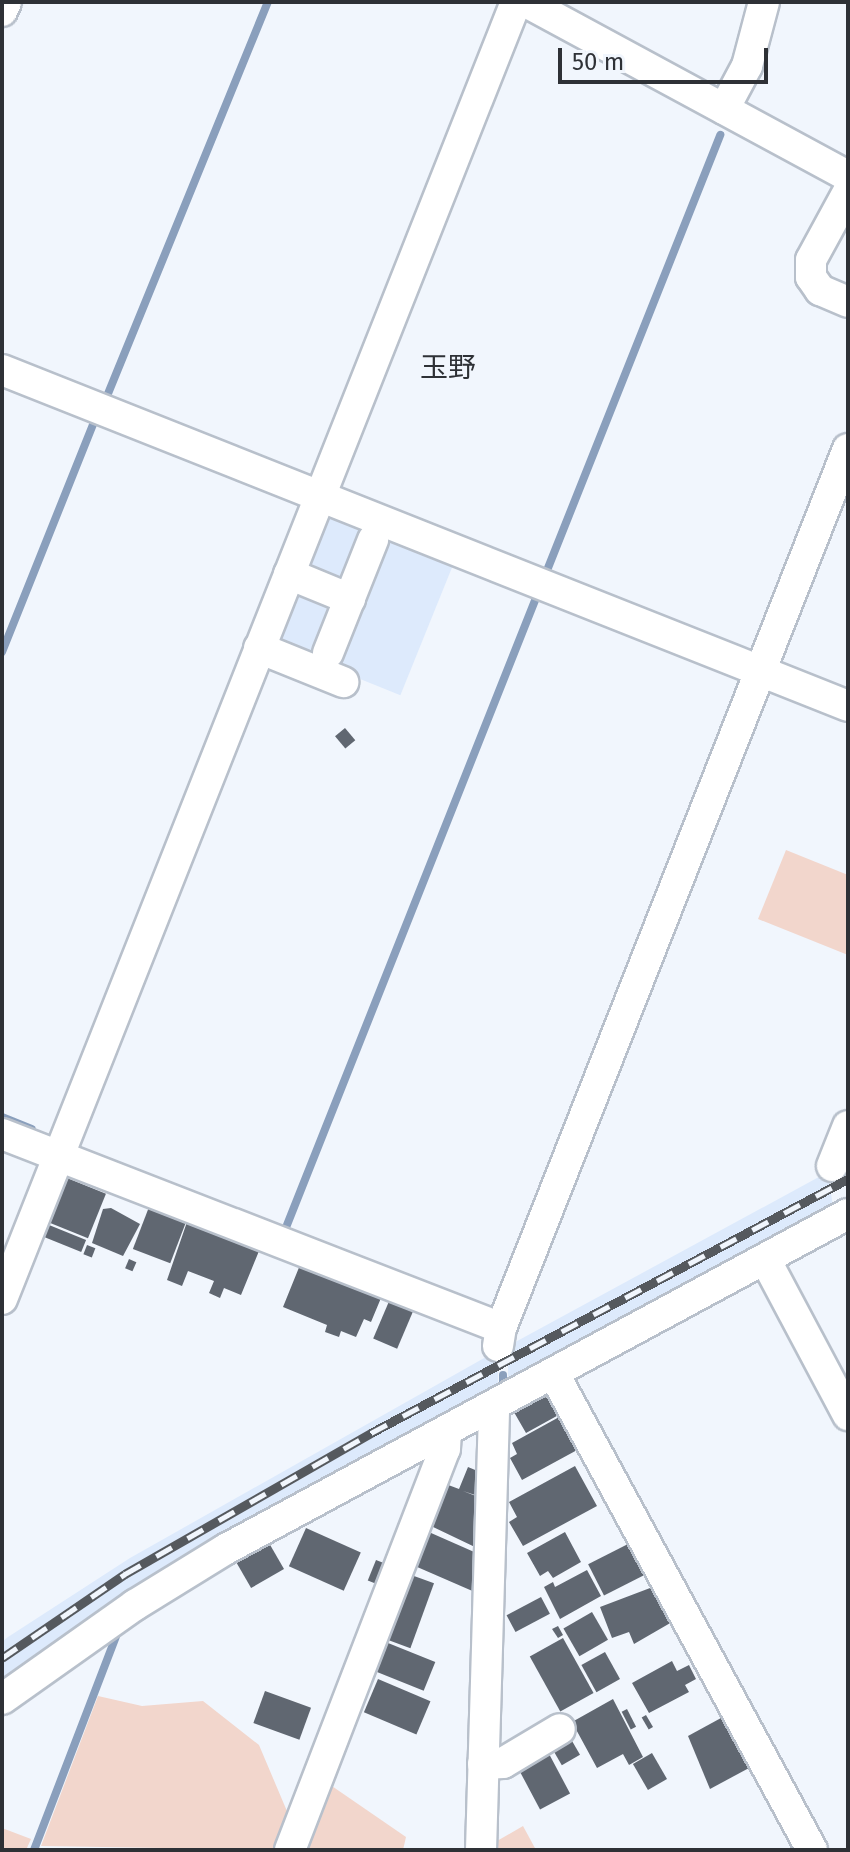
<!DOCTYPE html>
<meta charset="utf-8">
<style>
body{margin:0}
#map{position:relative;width:850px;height:1852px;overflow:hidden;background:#f1f6fd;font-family:"Fira Sans","Noto Sans JP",sans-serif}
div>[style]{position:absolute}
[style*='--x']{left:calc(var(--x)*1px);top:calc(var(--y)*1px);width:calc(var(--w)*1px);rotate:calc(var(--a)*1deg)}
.built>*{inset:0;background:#ddeafc;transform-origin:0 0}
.green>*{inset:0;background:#f2d6cc}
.stream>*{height:8px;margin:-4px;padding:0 4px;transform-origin:4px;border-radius:4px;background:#8a9fbc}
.building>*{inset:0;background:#606771;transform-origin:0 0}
.roads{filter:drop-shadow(2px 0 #b8c0cb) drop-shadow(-2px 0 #b8c0cb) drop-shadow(0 2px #b8c0cb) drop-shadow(0 -2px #b8c0cb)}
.minor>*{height:30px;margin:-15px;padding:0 15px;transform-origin:15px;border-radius:15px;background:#fff}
.rail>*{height:9px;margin-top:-4.5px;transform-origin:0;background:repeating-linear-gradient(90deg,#f1f6fd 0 18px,#55595e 0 36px);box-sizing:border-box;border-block:2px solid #55595e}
span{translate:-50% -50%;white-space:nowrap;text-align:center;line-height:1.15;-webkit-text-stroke:8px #f1f6fd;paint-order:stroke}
.quarter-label{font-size:28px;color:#2e3136}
.frame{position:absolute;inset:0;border:4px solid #2e3136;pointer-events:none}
.scale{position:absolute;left:558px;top:48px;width:210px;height:36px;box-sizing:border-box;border:4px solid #2e3136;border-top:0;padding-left:10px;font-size:24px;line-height:28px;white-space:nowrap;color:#2e3136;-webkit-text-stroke:6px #f1f6fd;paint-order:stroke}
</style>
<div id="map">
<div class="built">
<i style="left:331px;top:512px;width:133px;height:144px;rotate:22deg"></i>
<i style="clip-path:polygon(828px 1172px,833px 1207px,508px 1381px,508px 1346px)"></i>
<i style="clip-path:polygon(486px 1357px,498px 1360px,498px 1387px,290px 1496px,136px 1587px,2px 1683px,2px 1642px,8px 1637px,130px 1558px)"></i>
</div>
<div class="green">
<i style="clip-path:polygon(786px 850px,848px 875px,848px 955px,758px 919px)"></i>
<i style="clip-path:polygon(98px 1696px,142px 1706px,203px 1701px,259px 1745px,292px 1823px,282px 1850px,41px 1846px)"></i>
<i style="clip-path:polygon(326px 1782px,406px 1837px,403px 1850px,299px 1850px)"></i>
<i style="clip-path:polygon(523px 1826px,536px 1850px,497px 1850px,497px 1841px)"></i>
<i style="clip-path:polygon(2px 1828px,31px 1839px,26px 1850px,2px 1850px)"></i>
</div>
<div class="stream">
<i style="--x:105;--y:401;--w:431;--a:-67.8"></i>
<i style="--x:544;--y:578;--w:477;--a:-68.3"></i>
<i style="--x:2;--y:652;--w:250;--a:-68.2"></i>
<i style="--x:2;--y:1117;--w:32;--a:22"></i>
<i style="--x:283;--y:1235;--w:691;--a:-68.34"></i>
<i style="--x:503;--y:1375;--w:9;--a:90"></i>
<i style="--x:34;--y:1850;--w:231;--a:-69"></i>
</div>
<div class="building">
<i style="left:345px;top:728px;width:16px;height:13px;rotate:50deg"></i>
<i style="left:67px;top:1178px;width:42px;height:48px;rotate:22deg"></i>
<i style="left:149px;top:1207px;width:40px;height:45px;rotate:21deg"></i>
<i style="clip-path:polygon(111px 1208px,140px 1224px,123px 1256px,92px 1243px,103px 1209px)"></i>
<i style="clip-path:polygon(187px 1222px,259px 1251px,241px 1295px,224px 1288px,220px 1298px,209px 1293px,214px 1281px,188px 1271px,182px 1286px,167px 1280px)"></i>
<i style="left:49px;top:1225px;width:40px;height:13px;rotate:22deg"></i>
<i style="left:87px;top:1245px;width:9px;height:10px;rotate:21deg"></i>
<i style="left:129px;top:1259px;width:8px;height:10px;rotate:23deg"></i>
<i style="clip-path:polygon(300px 1265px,381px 1298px,371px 1322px,364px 1319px,356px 1337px,341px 1331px,339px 1337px,325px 1332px,327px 1325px,283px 1307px)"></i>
<i style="left:390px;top:1299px;width:26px;height:43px;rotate:23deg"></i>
<i style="clip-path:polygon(542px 1391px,546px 1398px,554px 1393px,564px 1412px,526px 1433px,511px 1407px)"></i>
<i style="clip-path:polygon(561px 1416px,579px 1449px,522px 1480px,510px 1458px,517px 1454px,512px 1443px)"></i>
<i style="clip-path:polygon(575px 1466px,597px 1506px,523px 1546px,509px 1522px,517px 1517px,509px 1502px)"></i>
<i style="clip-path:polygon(468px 1467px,480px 1472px,481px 1497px,463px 1491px,481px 1498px,477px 1548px,431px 1526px,443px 1483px,459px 1489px)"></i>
<i style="left:306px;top:1528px;width:60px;height:42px;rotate:24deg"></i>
<i style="clip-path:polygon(422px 1529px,481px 1555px,477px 1593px,408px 1563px)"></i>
<i style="clip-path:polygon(565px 1532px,581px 1562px,553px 1578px,548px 1571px,540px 1576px,527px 1553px)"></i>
<i style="left:269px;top:1543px;width:30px;height:38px;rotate:60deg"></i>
<i style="left:630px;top:1543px;width:35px;height:47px;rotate:63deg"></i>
<i style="left:376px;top:1560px;width:11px;height:22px;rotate:22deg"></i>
<i style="clip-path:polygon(587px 1570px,601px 1596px,560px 1619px,544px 1587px,553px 1582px,555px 1587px)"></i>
<i style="left:403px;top:1572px;width:33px;height:69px;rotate:20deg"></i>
<i style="clip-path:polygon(658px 1585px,672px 1622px,634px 1644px,629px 1632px,612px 1638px,600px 1607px)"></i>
<i style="left:541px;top:1597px;width:19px;height:39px;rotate:62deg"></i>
<i style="left:592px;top:1612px;width:32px;height:33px;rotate:60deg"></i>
<i style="clip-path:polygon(558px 1626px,563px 1635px,558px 1638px,552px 1629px)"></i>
<i style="left:563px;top:1638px;width:63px;height:38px;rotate:61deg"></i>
<i style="left:388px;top:1643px;width:51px;height:31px;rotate:22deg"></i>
<i style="left:605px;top:1652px;width:31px;height:27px;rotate:61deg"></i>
<i style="clip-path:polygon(672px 1661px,677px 1671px,689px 1665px,696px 1679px,685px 1685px,689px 1692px,649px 1713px,632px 1683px)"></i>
<i style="left:378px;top:1679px;width:57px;height:36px;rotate:23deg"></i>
<i style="left:265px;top:1691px;width:49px;height:34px;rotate:20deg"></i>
<i style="clip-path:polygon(613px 1699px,643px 1757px,629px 1765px,623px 1754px,597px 1768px,572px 1722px)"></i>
<i style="left:627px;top:1709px;width:20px;height:6px;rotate:63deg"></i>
<i style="left:646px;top:1715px;width:14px;height:5px;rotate:60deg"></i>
<i style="clip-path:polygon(721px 1718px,749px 1768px,710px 1789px,688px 1736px)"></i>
<i style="left:568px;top:1734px;width:24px;height:21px;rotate:60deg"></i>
<i style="left:548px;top:1752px;width:47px;height:34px;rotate:62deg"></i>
<i style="left:652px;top:1753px;width:30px;height:22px;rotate:60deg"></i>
</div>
<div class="roads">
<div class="minor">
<i style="--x:526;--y:2;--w:366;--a:28.4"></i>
<i style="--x:2;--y:11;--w:10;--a:-66"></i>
<i style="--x:724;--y:109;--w:49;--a:-61.9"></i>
<i style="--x:747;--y:66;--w:66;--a:-75.1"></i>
<i style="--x:848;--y:192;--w:77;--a:118.6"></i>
<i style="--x:811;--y:260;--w:17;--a:90"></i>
<i style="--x:811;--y:277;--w:16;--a:55"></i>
<i style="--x:820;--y:290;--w:30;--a:23"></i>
<i style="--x:2;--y:370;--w:910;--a:21.66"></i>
<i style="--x:289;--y:574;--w:66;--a:22.3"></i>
<i style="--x:259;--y:648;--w:91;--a:22"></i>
<i style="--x:328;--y:653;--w:122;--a:-68.3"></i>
<i style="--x:2;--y:1134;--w:535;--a:21.24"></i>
<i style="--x:832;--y:1166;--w:43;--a:-68.2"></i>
<i style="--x:765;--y:1259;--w:177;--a:62"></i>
<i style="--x:2;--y:1299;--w:1395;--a:-68.38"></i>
<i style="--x:498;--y:1346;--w:18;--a:-81"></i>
<i style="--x:501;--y:1328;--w:945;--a:-68.46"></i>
<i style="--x:554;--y:1374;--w:541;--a:61.54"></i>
<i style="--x:2;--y:1699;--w:163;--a:-35.3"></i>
<i style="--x:135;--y:1605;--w:107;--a:-31.6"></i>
<i style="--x:226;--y:1549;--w:706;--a:-28.31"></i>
<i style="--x:483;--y:1764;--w:20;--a:-3"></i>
<i style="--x:503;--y:1763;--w:66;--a:-30.8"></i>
<i style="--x:290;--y:1850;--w:430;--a:-68.9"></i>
<i style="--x:445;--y:1449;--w:17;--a:-87"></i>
<i style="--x:481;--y:1850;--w:443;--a:-88.3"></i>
</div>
</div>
<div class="rail">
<i style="--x:2;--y:1658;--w:149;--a:-34.3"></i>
<i style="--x:125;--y:1574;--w:284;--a:-29.8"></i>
<i style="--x:371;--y:1433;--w:540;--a:-28.04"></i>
</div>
<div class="quarter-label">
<span style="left:448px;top:368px">玉野</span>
</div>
<div class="frame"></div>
<div class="scale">50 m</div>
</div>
